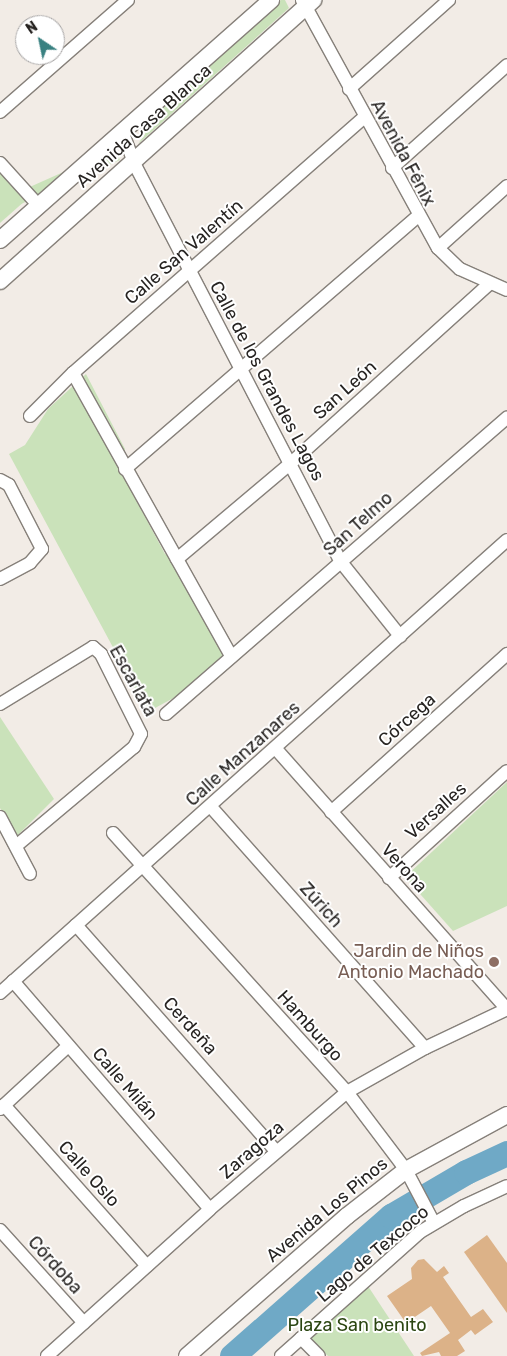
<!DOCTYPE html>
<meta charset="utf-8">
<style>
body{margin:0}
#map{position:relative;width:507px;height:1356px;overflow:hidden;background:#f2ece6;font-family:Rubik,sans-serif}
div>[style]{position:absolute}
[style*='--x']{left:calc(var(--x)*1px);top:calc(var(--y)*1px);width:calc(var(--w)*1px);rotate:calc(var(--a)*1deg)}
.green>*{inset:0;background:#cae2ba;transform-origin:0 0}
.river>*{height:25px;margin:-12.5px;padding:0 12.5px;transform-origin:12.5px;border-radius:12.5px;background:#6fa9c6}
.building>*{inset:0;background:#dcb288}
.roads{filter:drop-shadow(1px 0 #86807a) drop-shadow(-1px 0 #86807a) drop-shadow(0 1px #86807a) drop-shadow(0 -1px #86807a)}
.street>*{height:12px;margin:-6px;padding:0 6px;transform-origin:6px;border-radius:6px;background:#fff}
.secondary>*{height:16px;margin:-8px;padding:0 8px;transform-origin:8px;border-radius:8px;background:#fff}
.dots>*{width:14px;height:14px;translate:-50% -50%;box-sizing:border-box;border:2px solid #fff;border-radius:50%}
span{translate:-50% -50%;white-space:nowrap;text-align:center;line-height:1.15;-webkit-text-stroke:4px #fff;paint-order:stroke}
.street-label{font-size:18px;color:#272422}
.education-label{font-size:18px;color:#785e54}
.right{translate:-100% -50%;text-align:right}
.park-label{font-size:18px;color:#2b4612}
.north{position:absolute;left:15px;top:15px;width:50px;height:50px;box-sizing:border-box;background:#fff;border:1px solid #a9a7a7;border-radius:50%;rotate:326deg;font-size:14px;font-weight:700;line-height:20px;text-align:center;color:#272422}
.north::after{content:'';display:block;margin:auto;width:18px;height:22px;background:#398181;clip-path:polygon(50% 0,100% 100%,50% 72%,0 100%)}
</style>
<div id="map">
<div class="green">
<i style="clip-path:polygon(281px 0,285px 0,289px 8px,138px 144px,170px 98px)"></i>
<i style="left:115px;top:149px;width:12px;height:152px;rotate:66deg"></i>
<i style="clip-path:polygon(0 169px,26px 200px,0 223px)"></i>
<i style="clip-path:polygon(86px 374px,125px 449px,121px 472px,165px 554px,184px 560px,229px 638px,222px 660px,192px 688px,155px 708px,144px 705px,9px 454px,25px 445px,48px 409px)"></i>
<i style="clip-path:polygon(0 717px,54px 799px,16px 837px,0 808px)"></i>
<i style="clip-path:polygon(507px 782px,507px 906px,453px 931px,405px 877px)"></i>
<i style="clip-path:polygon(362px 1277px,414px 1356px,328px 1356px,303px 1333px)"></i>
</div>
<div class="river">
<i style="--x:232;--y:1356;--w:212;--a:-41.4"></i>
<i style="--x:391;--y:1216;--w:87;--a:-30.4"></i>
<i style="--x:466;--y:1172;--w:45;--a:-24.9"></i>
</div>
<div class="building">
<i style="clip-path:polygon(487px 1235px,507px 1263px,507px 1313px,464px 1252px)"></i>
<i style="clip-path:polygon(424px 1259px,437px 1272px,444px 1266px,449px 1273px,443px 1277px,471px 1317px,483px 1309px,493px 1322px,475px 1335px,471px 1330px,458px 1340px,465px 1351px,457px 1356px,441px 1356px,439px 1352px,422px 1356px,420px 1353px,450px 1333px,431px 1306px,406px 1323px,387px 1296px,412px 1279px,411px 1268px,418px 1260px)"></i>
</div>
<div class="roads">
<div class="street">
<i style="--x:302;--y:0;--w:283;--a:61.3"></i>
<i style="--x:438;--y:248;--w:30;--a:44"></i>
<i style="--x:460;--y:269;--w:51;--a:24.1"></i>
<i style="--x:349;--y:89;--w:134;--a:-41.7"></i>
<i style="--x:0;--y:112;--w:170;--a:-41.2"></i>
<i style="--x:122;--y:131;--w:34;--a:69"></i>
<i style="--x:134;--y:163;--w:449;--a:62.6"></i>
<i style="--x:341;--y:562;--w:95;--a:51.4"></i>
<i style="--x:0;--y:163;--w:58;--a:47.8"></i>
<i style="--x:392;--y:168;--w:154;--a:-41.8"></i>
<i style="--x:438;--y:248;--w:93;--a:-41.9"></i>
<i style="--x:73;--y:373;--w:325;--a:60.8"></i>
<i style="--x:30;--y:416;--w:61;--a:-45"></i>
<i style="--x:73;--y:373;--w:388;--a:-41.3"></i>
<i style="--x:125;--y:469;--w:387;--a:-40.8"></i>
<i style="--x:0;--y:480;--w:10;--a:29"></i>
<i style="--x:9;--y:485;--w:72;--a:62.7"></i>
<i style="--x:42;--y:549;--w:18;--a:131"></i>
<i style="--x:30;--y:563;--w:34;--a:152"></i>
<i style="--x:177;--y:559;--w:149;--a:-40.1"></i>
<i style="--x:291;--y:463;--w:267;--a:-42.1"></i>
<i style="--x:0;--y:704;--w:109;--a:-31.5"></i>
<i style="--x:93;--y:647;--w:11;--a:41"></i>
<i style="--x:101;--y:654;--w:89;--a:63.4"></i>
<i style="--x:141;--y:734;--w:15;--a:118"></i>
<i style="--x:134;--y:747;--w:154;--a:140"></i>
<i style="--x:166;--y:714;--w:452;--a:-41"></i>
<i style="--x:276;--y:749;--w:348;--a:48.4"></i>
<i style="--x:211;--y:807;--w:322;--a:48.4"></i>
<i style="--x:331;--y:812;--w:237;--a:-41.9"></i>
<i style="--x:0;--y:817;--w:64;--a:62.2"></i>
<i style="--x:113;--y:833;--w:349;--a:47.9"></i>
<i style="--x:347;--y:1092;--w:98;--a:52.9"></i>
<i style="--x:406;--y:1170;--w:60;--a:62.2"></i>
<i style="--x:389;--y:878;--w:159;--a:-42.2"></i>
<i style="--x:76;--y:925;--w:302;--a:48.5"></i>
<i style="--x:13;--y:981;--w:301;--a:49.2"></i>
<i style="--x:0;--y:993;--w:680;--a:-41.78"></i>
<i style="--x:4;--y:1105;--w:215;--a:48.4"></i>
<i style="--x:0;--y:1109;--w:93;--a:-42.8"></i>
<i style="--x:0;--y:1230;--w:125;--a:47.9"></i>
<i style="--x:301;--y:1338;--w:25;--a:45"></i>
<i style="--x:47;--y:1356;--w:219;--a:-42"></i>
<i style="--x:210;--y:1209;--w:180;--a:-40.5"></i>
<i style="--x:347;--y:1092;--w:90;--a:-29.4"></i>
<i style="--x:425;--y:1048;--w:91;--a:-25.4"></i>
<i style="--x:281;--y:1356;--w:186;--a:-41.7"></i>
<i style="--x:420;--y:1232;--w:51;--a:-30.6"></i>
<i style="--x:464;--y:1206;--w:47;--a:-24.9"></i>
</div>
<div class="secondary">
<i style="--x:0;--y:240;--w:362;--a:-41.5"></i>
<i style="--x:0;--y:281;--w:421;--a:-41.9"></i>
<i style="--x:187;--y:1356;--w:213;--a:-41.2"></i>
<i style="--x:347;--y:1216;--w:75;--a:-37.9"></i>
<i style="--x:406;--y:1170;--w:115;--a:-28.6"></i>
</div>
</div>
<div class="dots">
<i style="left:494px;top:962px;background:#8d6e63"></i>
</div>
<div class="street-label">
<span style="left:144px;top:126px;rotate:-42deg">Avenida Casa Blanca</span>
<span style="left:403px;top:153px;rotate:62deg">Avenida Fénix</span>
<span style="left:184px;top:252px;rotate:-41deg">Calle San Valentín</span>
<span style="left:267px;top:381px;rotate:62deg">Calle de los Grandes Lagos</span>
<span style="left:345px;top:390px;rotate:-42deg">San León</span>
<span style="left:358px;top:524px;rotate:-42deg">San Telmo</span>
<span style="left:133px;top:681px;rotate:61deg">Escarlata</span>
<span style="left:407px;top:720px;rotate:-42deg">Córcega</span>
<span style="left:243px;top:754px;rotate:-42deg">Calle Manzanares</span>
<span style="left:436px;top:811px;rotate:-42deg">Versalles</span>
<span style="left:404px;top:868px;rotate:48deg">Verona</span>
<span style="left:321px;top:905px;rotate:48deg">Zúrich</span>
<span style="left:190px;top:1026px;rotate:48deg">Cerdeña</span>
<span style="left:310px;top:1026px;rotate:48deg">Hamburgo</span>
<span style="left:125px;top:1084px;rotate:49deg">Calle Milán</span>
<span style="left:252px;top:1150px;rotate:-41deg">Zaragoza</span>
<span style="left:89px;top:1174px;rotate:48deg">Calle Oslo</span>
<span style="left:327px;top:1210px;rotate:-40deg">Avenida Los Pinos</span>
<span style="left:373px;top:1254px;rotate:-40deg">Lago de Texcoco</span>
<span style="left:55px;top:1265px;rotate:48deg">Córdoba</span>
</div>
<div class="education-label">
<span class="right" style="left:484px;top:962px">Jardin de Niños<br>Antonio Machado</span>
</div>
<div class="park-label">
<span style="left:357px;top:1325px">Plaza San benito</span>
</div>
<div class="north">N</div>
</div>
